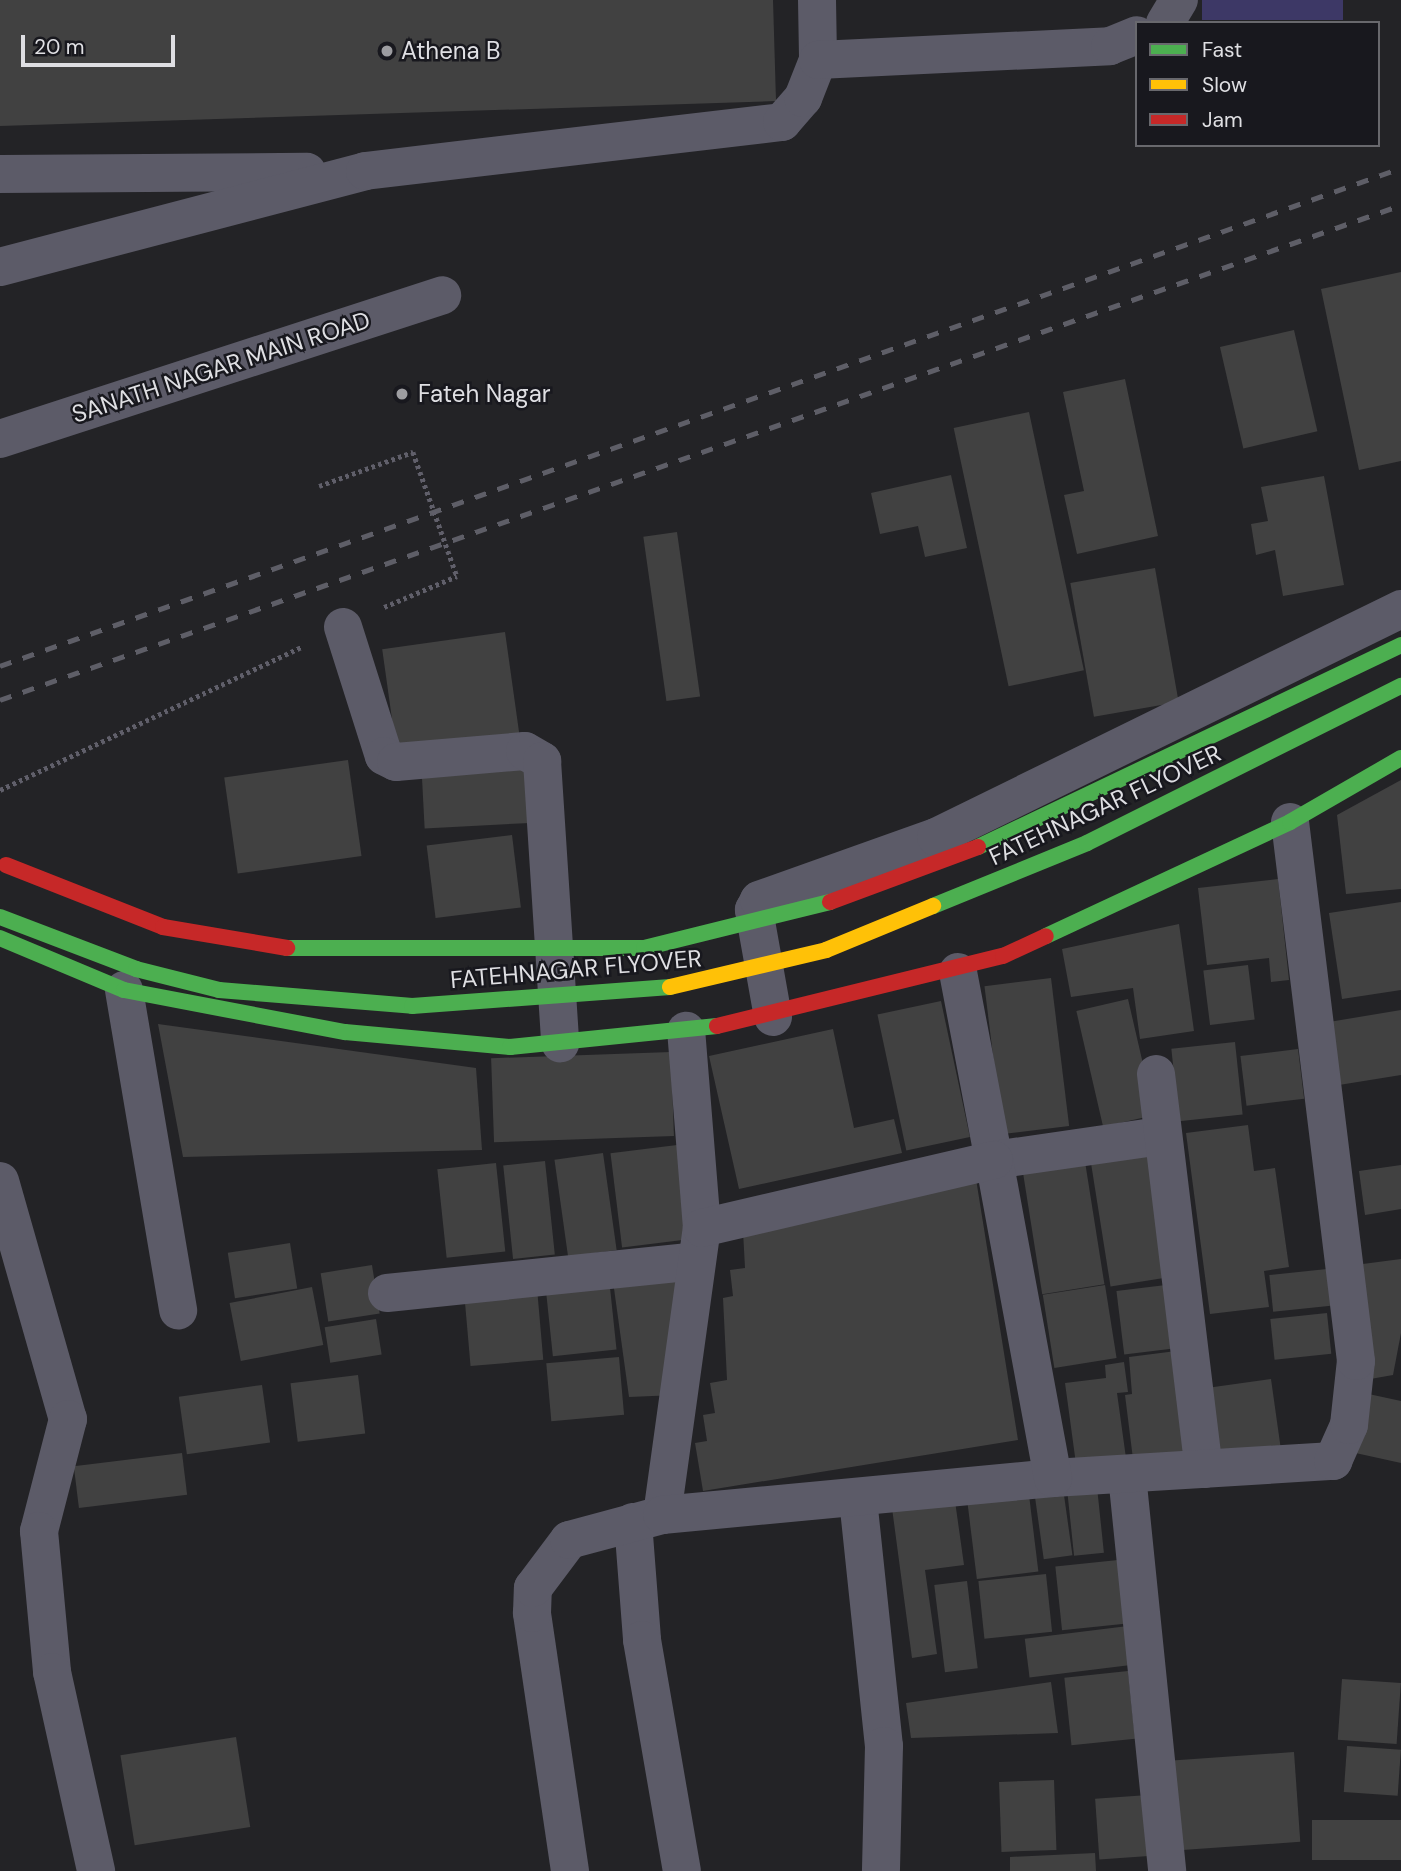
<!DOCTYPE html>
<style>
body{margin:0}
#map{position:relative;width:1401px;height:1871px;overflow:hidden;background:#232326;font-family:"DM Sans",sans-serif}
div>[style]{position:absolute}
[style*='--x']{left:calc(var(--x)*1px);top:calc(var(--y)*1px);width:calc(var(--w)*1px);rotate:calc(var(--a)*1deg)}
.green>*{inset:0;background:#3d3866;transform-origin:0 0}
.building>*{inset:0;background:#414141;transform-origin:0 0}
.path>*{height:4.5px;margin-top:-2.25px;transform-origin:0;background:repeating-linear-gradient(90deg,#605f6a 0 3.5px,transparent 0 7px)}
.street>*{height:38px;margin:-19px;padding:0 19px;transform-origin:19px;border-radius:19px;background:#5c5b68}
.fast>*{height:16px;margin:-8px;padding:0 8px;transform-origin:8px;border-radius:8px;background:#4caf50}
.jam>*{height:16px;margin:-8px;padding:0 8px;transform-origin:8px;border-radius:8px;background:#c62828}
.rail>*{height:5px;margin-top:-2.5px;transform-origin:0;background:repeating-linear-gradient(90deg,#5e5e67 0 12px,transparent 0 24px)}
.path-bridge>*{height:4.5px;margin-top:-2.25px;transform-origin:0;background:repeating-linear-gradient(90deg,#605f6a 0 3.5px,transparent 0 7px)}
.fast-bridge>*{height:16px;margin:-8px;padding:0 8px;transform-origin:8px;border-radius:8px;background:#4caf50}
.slow-bridge>*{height:16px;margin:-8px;padding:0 8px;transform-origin:8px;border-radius:8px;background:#ffc107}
.jam-bridge>*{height:16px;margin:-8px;padding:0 8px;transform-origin:8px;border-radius:8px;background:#c62828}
.dots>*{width:19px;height:19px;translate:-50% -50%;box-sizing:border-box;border:4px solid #18181e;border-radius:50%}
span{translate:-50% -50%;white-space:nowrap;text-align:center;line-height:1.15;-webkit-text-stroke:5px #18181e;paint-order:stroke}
.poi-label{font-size:24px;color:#dfdfe3}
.left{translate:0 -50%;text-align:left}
.street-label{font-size:24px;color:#dfdfe3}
.legend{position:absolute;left:1135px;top:21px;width:245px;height:126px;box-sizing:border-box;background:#18181e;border:2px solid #68686d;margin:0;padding:9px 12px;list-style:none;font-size:21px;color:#dfdfe3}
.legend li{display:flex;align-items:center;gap:14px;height:35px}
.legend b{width:35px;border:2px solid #68686d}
.scale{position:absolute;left:21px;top:35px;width:154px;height:32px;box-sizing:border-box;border:4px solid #dfdfe3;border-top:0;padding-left:9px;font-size:21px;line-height:24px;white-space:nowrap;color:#dfdfe3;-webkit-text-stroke:5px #18181e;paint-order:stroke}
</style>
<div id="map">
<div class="green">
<i style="left:1202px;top:0;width:141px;height:20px"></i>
</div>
<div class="building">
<i style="clip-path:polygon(0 0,773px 0,776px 101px,0 126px)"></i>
<i style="clip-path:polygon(1401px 272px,1401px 461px,1359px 470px,1321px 289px)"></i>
<i style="left:1294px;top:330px;width:104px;height:76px;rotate:77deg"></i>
<i style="clip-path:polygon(1125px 379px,1158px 536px,1077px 554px,1064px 495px,1084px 491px,1063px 392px)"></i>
<i style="left:1029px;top:412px;width:264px;height:77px;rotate:78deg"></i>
<i style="clip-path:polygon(951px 475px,967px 548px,925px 557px,918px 526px,880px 534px,871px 493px)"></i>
<i style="clip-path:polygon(1324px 476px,1344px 585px,1283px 596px,1275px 550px,1256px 555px,1251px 524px,1268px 521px,1261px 487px)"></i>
<i style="left:677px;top:532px;width:166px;height:34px;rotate:82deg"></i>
<i style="left:1155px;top:568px;width:136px;height:86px;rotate:80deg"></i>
<i style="left:505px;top:632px;width:112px;height:124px;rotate:82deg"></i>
<i style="left:526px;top:756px;width:67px;height:105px;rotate:87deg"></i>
<i style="left:348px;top:760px;width:97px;height:125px;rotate:82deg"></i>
<i style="clip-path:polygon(1401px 780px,1401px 889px,1346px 894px,1337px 815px)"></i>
<i style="left:512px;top:835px;width:73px;height:86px;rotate:83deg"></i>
<i style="clip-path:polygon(1278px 879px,1289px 980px,1271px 982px,1269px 958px,1207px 965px,1198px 888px)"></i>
<i style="clip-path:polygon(1401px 902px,1401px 990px,1342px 999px,1329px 913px)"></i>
<i style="clip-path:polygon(1179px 924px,1194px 1031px,1140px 1039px,1133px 988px,1071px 997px,1062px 949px)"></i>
<i style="left:1248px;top:965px;width:55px;height:45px;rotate:83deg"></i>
<i style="left:1051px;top:978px;width:149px;height:67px;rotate:83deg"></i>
<i style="left:1128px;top:999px;width:119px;height:53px;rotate:77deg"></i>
<i style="left:941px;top:1001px;width:139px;height:65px;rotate:78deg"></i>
<i style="clip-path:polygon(1401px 1010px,1401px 1075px,1339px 1085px,1329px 1022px)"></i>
<i style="clip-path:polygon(158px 1024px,476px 1068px,482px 1150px,183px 1157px)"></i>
<i style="clip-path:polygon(833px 1029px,854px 1128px,894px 1119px,902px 1153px,739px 1189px,709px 1056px)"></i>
<i style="left:1235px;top:1042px;width:73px;height:64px;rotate:84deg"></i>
<i style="left:1298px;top:1049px;width:50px;height:58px;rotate:83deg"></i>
<i style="left:671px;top:1052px;width:84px;height:180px;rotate:88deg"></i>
<i style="clip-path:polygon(1248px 1125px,1254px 1171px,1275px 1168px,1289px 1267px,1264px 1271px,1269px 1307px,1210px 1314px,1186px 1133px)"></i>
<i style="left:1153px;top:1139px;width:139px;height:65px;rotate:81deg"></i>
<i style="left:677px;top:1145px;width:95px;height:67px;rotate:83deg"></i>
<i style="left:1083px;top:1149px;width:137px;height:63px;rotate:81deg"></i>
<i style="left:603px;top:1153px;width:98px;height:49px;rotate:82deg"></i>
<i style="left:545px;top:1161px;width:94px;height:42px;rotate:84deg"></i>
<i style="left:496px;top:1163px;width:89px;height:59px;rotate:84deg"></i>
<i style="clip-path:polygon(1401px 1165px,1401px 1209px,1365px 1215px,1359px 1171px)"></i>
<i style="clip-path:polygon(976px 1179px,1018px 1440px,703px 1491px,695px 1443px,707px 1441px,703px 1415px,715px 1413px,710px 1383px,727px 1380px,723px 1298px,733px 1296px,730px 1270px,745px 1268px,743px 1231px)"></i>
<i style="left:290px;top:1243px;width:46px;height:63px;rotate:81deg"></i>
<i style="clip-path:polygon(1401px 1259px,1401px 1333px,1393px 1375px,1359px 1381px,1355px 1265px)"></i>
<i style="left:372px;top:1265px;width:49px;height:52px;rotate:81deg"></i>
<i style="left:1327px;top:1269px;width:37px;height:58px;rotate:84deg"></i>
<i style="clip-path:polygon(686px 1272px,676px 1395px,629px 1397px,612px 1274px)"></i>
<i style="left:609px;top:1278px;width:72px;height:64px;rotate:84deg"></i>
<i style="left:1174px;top:1284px;width:64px;height:58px;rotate:83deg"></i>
<i style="left:1105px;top:1285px;width:74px;height:63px;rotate:81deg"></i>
<i style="left:312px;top:1287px;width:59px;height:84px;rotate:79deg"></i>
<i style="left:537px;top:1288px;width:72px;height:73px;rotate:85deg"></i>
<i style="left:1327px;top:1313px;width:41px;height:57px;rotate:84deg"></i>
<i style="left:376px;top:1319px;width:36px;height:52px;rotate:81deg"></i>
<i style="clip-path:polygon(1184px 1350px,1198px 1451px,1133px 1459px,1125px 1395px,1132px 1394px,1129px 1357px)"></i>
<i style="left:619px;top:1357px;width:58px;height:73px;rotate:85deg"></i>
<i style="clip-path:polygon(1124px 1362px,1128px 1392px,1117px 1393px,1126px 1458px,1076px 1464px,1065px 1383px,1106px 1378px,1105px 1365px)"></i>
<i style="left:358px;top:1375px;width:59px;height:68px;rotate:83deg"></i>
<i style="left:1271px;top:1379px;width:71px;height:65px;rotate:82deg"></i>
<i style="left:262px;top:1385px;width:58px;height:84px;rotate:82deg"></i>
<i style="clip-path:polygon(1364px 1393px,1401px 1401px,1401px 1463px,1351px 1452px)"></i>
<i style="left:182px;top:1453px;width:42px;height:109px;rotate:83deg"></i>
<i style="left:1097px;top:1487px;width:66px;height:30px;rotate:84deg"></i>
<i style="left:1063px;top:1488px;width:68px;height:29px;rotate:82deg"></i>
<i style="left:1029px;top:1495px;width:77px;height:62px;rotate:83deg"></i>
<i style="clip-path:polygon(955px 1501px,964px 1565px,925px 1570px,937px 1654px,912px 1658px,892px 1508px)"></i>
<i style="left:1118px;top:1560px;width:64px;height:63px;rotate:84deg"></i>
<i style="left:1046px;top:1574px;width:58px;height:68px;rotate:84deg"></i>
<i style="left:967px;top:1581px;width:88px;height:33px;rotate:83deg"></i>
<i style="left:1128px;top:1626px;width:39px;height:104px;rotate:83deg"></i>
<i style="left:1128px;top:1671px;width:68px;height:64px;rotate:84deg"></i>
<i style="left:1342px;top:1679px;width:59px;height:61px;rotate:4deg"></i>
<i style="clip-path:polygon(1051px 1682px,1058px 1733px,911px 1738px,906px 1703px)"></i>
<i style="left:236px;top:1737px;width:91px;height:117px;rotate:81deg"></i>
<i style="left:1347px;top:1746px;width:54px;height:46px;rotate:4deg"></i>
<i style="left:1294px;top:1752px;width:90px;height:129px;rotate:86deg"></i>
<i style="left:1054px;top:1780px;width:70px;height:55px;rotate:88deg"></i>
<i style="left:1148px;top:1795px;width:61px;height:53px;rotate:86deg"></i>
<i style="left:1312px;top:1820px;width:89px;height:40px"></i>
<i style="clip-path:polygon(1095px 1853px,1096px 1871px,1010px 1871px,1010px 1857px)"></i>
</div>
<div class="path">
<i style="--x:319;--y:486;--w:100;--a:-19.9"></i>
<i style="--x:384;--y:607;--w:79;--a:-23"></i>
<i style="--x:0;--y:790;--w:333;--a:-25.4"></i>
</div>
<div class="street">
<i style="--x:817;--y:0;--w:60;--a:89"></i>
<i style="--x:1165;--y:23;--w:27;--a:-59"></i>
<i style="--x:0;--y:174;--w:307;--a:-0.4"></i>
<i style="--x:0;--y:267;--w:377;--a:-14.7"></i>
<i style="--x:365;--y:171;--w:420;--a:-6.7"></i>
<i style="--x:782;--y:122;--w:32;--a:-49"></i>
<i style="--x:803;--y:98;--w:41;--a:-68.5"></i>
<i style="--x:818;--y:60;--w:292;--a:-2.7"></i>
<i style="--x:1110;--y:46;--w:29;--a:-22"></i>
<i style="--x:0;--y:439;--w:465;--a:-18"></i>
<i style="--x:343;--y:627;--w:135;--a:72.4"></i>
<i style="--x:384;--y:756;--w:13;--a:27"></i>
<i style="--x:396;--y:762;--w:129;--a:-4.9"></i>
<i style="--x:525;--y:751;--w:20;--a:30"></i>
<i style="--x:542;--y:761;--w:283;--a:86.3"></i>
<i style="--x:958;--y:972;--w:191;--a:79.2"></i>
<i style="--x:994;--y:1160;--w:169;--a:-8.2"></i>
<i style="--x:124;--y:990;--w:325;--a:80.4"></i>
<i style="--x:773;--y:1017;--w:109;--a:-100.1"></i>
<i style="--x:754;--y:910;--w:11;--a:-63"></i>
<i style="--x:759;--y:900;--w:188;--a:-19.6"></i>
<i style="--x:936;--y:837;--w:518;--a:-26.12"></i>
<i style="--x:1156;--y:1074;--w:398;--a:83.1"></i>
<i style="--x:0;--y:1181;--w:248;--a:74.1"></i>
<i style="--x:68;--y:1419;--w:116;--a:104.5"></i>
<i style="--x:39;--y:1531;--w:142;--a:84.7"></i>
<i style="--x:52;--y:1672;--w:204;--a:77.5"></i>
<i style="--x:387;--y:1293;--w:311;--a:-5.9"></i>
<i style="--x:1127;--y:1475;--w:398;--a:84.2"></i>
<i style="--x:1053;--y:1478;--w:281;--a:-3.5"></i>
<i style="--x:1333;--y:1461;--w:39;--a:-66"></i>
<i style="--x:1349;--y:1425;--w:64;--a:-83.8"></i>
<i style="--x:1356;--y:1361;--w:543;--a:-96.98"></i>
<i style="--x:858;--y:1499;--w:248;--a:84"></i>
<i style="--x:884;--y:1746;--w:125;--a:91.4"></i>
<i style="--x:662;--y:1515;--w:290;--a:-82.1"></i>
<i style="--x:702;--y:1228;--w:198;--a:-94.6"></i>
<i style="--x:633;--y:1522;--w:118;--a:85.6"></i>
<i style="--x:642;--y:1640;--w:234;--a:80.2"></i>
<i style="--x:570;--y:1871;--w:261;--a:-98.4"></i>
<i style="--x:532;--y:1613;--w:25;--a:-88"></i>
<i style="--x:533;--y:1588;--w:60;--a:-53.1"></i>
<i style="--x:569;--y:1540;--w:96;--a:-15"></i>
<i style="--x:662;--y:1515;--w:393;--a:-5.4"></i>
<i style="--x:1053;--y:1478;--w:323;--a:-100.5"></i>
<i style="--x:994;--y:1160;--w:300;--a:166.9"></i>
</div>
<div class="fast">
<i style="--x:1046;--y:936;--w:269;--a:-25"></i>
<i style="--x:1290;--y:822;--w:128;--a:-30"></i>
<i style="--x:0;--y:938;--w:134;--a:22.8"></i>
<i style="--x:124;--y:990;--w:225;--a:10.8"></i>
<i style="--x:345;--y:1032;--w:166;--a:5.2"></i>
<i style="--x:510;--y:1047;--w:208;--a:-5.8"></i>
</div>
<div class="jam">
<i style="--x:717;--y:1026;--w:294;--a:-13.8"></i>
<i style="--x:1003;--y:956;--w:47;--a:-24.9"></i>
</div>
<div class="rail">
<i style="--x:0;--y:666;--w:1487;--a:-19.57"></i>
<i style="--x:0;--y:700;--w:1486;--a:-19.46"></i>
</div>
<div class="path-bridge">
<i style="--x:413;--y:452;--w:132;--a:70.5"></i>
</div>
<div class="fast-bridge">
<i style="--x:978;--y:847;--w:469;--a:-25.5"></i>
<i style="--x:933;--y:906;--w:166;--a:-22.2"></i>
<i style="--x:1087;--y:843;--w:351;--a:-26.6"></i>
<i style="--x:0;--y:917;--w:146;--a:20.9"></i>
<i style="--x:136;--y:969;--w:86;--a:14.2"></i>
<i style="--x:219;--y:990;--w:194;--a:4.7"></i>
<i style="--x:412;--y:1006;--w:259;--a:-4.2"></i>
<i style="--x:287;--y:948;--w:357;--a:0"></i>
<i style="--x:644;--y:948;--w:192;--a:-13.9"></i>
</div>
<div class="slow-bridge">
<i style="--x:670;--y:987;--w:160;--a:-13.3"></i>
<i style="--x:826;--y:950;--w:116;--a:-22.4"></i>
</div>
<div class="jam-bridge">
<i style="--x:6;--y:865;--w:169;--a:21.5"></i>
<i style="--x:163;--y:927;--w:126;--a:9.6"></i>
<i style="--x:830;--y:902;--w:158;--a:-20.4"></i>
</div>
<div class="dots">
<i style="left:387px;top:51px;background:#9d9da1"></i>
<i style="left:402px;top:394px;background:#9d9da1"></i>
</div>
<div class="poi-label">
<span class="left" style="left:401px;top:51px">Athena B</span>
<span class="left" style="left:418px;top:394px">Fateh Nagar</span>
</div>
<div class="street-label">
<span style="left:221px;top:367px;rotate:-18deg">SANATH NAGAR MAIN ROAD</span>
<span style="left:1105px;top:805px;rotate:-25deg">FATEHNAGAR FLYOVER</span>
<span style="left:576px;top:969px;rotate:-5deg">FATEHNAGAR FLYOVER</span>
</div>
<ul class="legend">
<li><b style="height:9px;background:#4caf50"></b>Fast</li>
<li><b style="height:9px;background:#ffc107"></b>Slow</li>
<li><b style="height:9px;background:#c62828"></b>Jam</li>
</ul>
<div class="scale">20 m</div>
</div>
